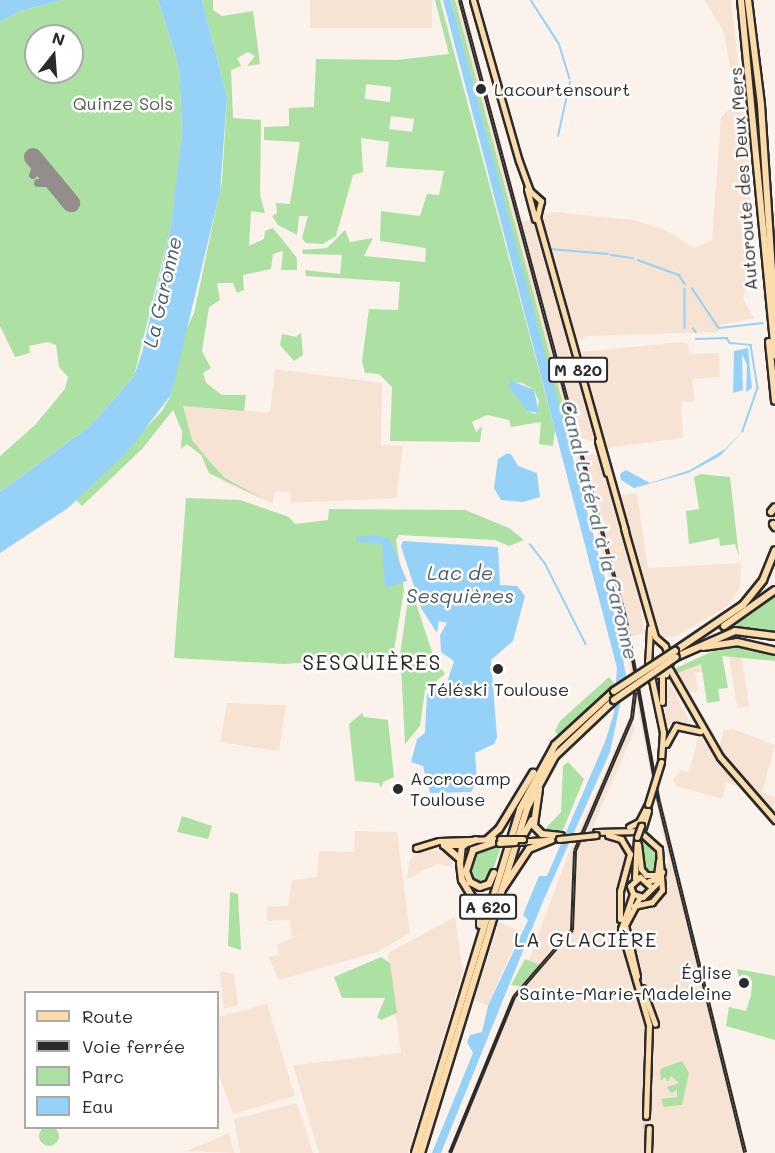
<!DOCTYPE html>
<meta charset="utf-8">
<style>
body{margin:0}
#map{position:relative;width:775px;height:1153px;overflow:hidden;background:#fbf2eb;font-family:Mali,sans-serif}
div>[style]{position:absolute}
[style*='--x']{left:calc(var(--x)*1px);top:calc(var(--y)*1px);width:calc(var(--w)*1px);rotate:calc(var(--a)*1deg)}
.built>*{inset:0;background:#f7e3d3;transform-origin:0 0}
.green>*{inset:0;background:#ace1a3}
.round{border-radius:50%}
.water>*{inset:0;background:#96d2f7}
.stream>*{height:1.5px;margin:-0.75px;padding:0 0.75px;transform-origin:0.75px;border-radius:0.75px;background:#96d2f7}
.taxiway>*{height:8px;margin:-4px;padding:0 4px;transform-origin:4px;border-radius:4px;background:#938e8b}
.runway>*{height:18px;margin:-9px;padding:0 9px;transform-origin:9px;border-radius:9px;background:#938e8b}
.major-tunnel>*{height:5px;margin-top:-2.5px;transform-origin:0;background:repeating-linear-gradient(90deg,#d1cac5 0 5px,transparent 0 7.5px)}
.roads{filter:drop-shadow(2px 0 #2b2b2b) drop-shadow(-2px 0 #2b2b2b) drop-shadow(0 2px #2b2b2b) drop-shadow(0 -2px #2b2b2b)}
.major>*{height:5px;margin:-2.5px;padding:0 2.5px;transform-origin:2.5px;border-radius:2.5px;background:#fddcac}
.highway>*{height:6px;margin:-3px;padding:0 3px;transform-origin:3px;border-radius:3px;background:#fddcac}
.rail>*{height:4px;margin-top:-2px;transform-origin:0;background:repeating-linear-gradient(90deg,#fff 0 4.5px,#2b2b2b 0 9px);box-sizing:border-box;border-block:2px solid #2b2b2b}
.bridges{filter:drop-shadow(2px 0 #2b2b2b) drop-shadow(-2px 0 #2b2b2b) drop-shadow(0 2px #2b2b2b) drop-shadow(0 -2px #2b2b2b)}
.major-bridge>*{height:5px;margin:-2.5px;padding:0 2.5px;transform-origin:2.5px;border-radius:2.5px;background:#fddcac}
.highway-bridge>*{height:6px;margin:-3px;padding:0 3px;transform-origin:3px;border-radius:3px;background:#fddcac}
.dots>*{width:16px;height:16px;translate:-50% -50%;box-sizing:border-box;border:3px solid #fff;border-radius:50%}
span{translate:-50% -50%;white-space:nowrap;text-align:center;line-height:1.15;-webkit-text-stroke:5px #fff;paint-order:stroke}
.shield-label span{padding:2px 4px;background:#fff;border:2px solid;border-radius:4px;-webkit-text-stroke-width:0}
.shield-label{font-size:16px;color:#2b2b2b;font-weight:700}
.poi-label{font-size:18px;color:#2b2b2b}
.left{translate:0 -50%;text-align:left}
.right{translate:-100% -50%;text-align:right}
.park-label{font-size:18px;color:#52624f}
.street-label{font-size:18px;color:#2b2b2b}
.water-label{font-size:20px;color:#4b5d68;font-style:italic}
.neighbourhood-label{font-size:20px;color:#2b2b2b;letter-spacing:1.5px}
.quarter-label{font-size:21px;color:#2b2b2b;letter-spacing:1.5px}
.legend{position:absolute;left:24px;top:991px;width:195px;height:138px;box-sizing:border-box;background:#fff;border:2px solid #aaa;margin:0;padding:8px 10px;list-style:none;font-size:18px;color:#2b2b2b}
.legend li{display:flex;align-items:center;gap:12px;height:30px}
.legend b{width:30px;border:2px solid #aaa}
.north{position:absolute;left:24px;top:24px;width:60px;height:60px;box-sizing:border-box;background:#fff;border:2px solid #aaa;border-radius:50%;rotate:17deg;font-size:16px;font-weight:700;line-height:24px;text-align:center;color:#2b2b2b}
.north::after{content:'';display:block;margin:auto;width:21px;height:27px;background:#2b2b2b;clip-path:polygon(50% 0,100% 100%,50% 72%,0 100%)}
</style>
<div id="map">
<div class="built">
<i style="left:310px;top:0;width:122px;height:28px"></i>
<i style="clip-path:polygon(455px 0,462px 0,521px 222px,554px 212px,633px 220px,665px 230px,694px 248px,712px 240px,721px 117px,737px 102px,723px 30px,704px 0,731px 0,745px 122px,750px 126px,750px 264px,743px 299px,754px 318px,721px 325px,718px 332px,587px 336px,568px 348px,596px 442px,578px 437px,598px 510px,582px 446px,601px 459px,639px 593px,644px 633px,632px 636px,630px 631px,657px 790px,747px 1153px,451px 1153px,513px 1004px,565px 862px,630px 717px,635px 729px,591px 831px,618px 838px,669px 865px,620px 620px)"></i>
<i style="clip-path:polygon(682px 342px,688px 344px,689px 354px,719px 353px,720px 377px,692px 379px,695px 401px,681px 402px,683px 438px,606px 448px,582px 352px)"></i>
<i style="clip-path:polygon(275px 369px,382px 383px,381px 445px,403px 446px,396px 498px,290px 503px,291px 492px,276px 491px,272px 503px,224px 482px,184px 433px,177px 405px,270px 413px)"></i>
<i style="clip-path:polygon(637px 493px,648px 568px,741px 563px,740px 587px,728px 606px,677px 636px,660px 638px,619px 495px)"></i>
<i style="left:741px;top:655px;width:52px;height:12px;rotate:81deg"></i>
<i style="clip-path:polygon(701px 664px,702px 672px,695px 673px,698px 691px,684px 693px,675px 674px)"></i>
<i style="clip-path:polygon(662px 681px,669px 681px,690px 722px,667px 727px)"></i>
<i style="clip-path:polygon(227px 703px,286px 705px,279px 751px,220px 742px)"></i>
<i style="clip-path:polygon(733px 729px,775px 745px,762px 793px,775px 797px,773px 811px,719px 748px,724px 730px)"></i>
<i style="clip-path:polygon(699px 735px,738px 786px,726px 783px,722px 799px,676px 786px,673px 779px,681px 770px,689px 772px)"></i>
<i style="clip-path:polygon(355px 831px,397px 832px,410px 933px,377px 952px,279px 980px,268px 957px,279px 955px,277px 945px,301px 934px,292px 937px,289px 920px,267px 921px,267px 907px,288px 906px,292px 880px,317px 877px,319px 851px,354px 852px)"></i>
<i style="clip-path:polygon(429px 849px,448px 854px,454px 867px,437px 864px,407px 879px,409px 861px,417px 852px)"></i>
<i style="clip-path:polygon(455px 917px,463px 972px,408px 1153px,319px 1153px,293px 1065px,401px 1053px,388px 953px)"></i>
<i style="clip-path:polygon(499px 922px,520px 931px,488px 1006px,474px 1000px)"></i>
<i style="clip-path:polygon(220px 971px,234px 974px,238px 1005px,224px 1009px)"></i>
<i style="clip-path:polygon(267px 1004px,295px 1096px,233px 1114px,218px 1072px,218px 1017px)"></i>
<i style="clip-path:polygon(297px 1103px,313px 1153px,240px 1153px,234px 1119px)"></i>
<i style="clip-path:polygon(229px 1133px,234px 1153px,187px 1151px,213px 1140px)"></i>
</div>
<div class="green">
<i style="clip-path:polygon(evenodd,63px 0,158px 0,179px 67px,182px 133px,178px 173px,171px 226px,134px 376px,90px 426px,0 492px,0 456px,35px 425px,65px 389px,68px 377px,59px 367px,56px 345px,48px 342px,29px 346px,30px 353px,15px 357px,0 326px,0 22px,20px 11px,63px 0,36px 36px,72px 36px,72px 72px,36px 72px,36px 36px)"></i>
<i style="clip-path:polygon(202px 0,213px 0,213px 10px,222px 16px,253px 11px,260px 64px,247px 66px,255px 56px,248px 52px,237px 58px,241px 66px,231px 70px,233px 118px,261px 120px,260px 195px,265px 213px,251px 211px,249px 246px,264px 239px,265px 231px,273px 228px,297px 258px,297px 270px,281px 270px,283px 251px,273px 254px,271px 269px,243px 275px,244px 290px,237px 293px,233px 283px,217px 283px,220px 300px,209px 307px,202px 351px,211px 368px,203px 373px,206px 383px,222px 395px,246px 395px,244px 411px,183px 406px,192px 440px,210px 462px,225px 478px,265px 500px,209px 473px,201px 455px,187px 444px,181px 449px,182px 431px,173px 410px,142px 449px,82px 506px,76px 500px,162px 411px,171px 395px,184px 334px,194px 313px,222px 181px,227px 97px)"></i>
<i style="clip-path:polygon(evenodd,435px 0,440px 0,555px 430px,553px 446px,539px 444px,541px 422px,511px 427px,509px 420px,487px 415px,472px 422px,476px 432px,482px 426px,480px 442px,390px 441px,392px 387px,379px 374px,365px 373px,362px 361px,369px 309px,398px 310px,400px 282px,306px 276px,305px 270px,340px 274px,342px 255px,303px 254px,302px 250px,327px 248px,345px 230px,350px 242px,373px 238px,364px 256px,425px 262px,426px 248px,380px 241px,381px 211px,420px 216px,427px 194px,439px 195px,444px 171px,386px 167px,389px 142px,361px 138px,363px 172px,353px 175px,336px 236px,323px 244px,306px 243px,302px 238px,308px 216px,299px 216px,297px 235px,278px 225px,272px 216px,277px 213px,276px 203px,290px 204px,300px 142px,264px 140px,264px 127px,289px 126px,289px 108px,314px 107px,316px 59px,397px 60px,449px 54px,435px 0,366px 84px,391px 87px,390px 102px,365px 99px,366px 84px,435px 0,391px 116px,414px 119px,412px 132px,389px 129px,391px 116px,435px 0,509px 382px,522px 383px,534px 390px,539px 401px,536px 414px,527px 411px,509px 382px)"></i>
<i style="clip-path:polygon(451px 0,455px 0,573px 442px,568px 443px)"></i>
<i style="clip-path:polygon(301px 333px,303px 355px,294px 361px,280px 345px,282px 334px,296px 337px)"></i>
<i style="clip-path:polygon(701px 474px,730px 477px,739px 557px,735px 544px,720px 546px,719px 538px,689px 544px,686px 511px,699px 509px,694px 477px)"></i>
<i style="clip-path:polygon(186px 498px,240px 500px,289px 517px,295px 524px,328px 520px,329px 509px,465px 510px,509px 528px,524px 540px,509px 546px,495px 540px,399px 535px,396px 540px,404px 590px,393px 656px,284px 664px,174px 658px)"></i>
<i style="clip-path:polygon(410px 585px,432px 652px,437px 661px,399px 662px)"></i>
<i style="clip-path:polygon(775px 593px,775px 633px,755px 628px,725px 631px)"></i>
<i style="clip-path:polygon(734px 647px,775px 653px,775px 661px,722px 656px,728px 688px,718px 689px,720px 701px,707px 703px,701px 664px,675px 674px,676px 668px,713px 651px)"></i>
<i style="clip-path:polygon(438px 663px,445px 674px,425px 690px,420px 726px,405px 744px,401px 665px)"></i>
<i style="clip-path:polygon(609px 677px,615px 684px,558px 735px,555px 731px,560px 721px)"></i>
<i style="clip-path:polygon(362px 713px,364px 717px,388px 720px,394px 777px,383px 782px,381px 788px,379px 783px,355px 781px,349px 724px)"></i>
<i style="clip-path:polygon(568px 762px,584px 779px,562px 832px,551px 832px,546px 828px,561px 812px,563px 766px)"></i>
<i style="clip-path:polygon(182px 816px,212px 826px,208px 839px,177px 832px)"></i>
<i style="clip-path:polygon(641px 836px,658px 858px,658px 869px,652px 876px,644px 871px)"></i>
<i style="clip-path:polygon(487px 846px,501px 847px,489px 881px,476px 884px,468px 876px,471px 857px)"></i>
<i style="clip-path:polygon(230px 892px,238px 894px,241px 950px,228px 946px)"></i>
<i style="clip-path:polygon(381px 957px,390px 963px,397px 1013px,381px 1020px,377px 1017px,385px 998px,342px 998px,334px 977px)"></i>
<i style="clip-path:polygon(525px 959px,540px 965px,520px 986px,511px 985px)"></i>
<i style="clip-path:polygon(737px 969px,775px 976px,775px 1040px,726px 1026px,729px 1007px,746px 1011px,751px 995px,752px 984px,739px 979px)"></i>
<i style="clip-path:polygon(682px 1061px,689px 1073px,682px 1105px,664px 1107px,661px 1099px,677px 1097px,677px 1090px,671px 1093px,667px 1087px,679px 1083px,671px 1076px,668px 1082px,665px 1077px,661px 1081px,660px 1069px)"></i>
<i class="round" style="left:39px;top:1126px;width:20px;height:20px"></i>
</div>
<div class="water">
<i style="clip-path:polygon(0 0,63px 0,20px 11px,0 22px)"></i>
<i style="clip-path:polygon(158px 0,202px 0,227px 97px,220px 192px,171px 395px,127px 452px,68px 508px,0 553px,0 492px,90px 426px,134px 376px,142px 353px,171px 226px,182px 133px,179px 67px)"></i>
<i style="clip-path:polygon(443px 0,451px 0,617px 624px,626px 676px,610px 752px,544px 899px,441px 1153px,432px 1153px,473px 1053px,467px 1042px,470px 1035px,482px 1032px,488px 1006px,528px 920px,523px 915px,527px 905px,539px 876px,547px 876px,605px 742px,614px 713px,617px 668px)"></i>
<i style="clip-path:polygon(748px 348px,752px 388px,746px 392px,747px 365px,742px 354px,743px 390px,733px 393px,734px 351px)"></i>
<i style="clip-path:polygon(510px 380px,534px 390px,539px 413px,527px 411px,508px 386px)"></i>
<i style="clip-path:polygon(744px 430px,720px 456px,688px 473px,634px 488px,621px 480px,620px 474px,626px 470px,650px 483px,690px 470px,725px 449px)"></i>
<i style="clip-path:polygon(506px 454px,511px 454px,518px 466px,537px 473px,540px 497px,523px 502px,501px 500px,494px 488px,498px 459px)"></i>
<i style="clip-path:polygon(375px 535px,390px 539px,407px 581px,385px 588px,382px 544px,357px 542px,356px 537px)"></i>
<i style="clip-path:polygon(403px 541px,498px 547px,500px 585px,517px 586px,525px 596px,513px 641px,491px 660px,497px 737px,494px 744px,475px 753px,477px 781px,471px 792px,430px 793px,423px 766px,411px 762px,417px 739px,425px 733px,427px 694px,447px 683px,454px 661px,441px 652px,440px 635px,447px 623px,439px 621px,437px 633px,421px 608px,401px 546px)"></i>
</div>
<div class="stream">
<i style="--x:531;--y:0;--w:50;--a:57.3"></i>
<i style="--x:559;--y:43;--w:37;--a:73"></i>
<i style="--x:558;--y:136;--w:55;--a:-77.5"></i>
<i style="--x:545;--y:237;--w:13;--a:67"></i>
<i style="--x:550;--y:249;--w:58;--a:4.9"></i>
<i style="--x:611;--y:255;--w:22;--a:8"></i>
<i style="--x:638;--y:260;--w:44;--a:20.1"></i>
<i style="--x:679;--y:275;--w:11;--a:56"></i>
<i style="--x:692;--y:288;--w:48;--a:56"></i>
<i style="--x:719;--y:328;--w:44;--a:-6.5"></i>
<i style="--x:685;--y:289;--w:39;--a:90"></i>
<i style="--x:693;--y:328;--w:5;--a:53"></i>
<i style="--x:696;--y:339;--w:31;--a:-2"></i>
<i style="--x:727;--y:338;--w:6;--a:59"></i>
<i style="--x:730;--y:343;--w:21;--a:5"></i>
<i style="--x:751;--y:345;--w:44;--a:80.8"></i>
<i style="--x:758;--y:388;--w:46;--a:109.2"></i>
<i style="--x:530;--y:544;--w:24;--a:52"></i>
<i style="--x:545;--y:563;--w:91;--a:63.2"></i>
</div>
<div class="taxiway">
<i style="--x:33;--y:175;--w:13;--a:-67"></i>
<i style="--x:38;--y:183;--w:16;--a:0"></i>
</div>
<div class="runway">
<i style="--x:33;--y:157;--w:60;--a:50.4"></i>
</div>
<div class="major-tunnel">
<i style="--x:645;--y:1129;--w:13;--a:-86"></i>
</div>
<div class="roads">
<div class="major">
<i style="--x:473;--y:0;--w:167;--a:74.1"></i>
<i style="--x:519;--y:161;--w:32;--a:70"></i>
<i style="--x:530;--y:191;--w:15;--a:42"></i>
<i style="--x:541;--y:201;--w:16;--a:104"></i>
<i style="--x:537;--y:217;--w:326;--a:74.3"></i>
<i style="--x:527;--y:189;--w:31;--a:75"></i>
<i style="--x:598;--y:441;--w:33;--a:74"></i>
<i style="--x:624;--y:528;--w:113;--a:74.1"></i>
<i style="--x:655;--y:637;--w:13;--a:42"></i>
<i style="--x:665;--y:646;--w:16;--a:72"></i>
<i style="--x:670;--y:661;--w:14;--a:107"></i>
<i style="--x:666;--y:674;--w:13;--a:176"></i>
<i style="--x:650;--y:628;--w:33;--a:93"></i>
<i style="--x:648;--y:661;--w:73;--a:78.1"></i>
<i style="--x:663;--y:732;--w:30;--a:94"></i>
<i style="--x:670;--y:670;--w:100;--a:60.1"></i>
<i style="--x:720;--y:757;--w:84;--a:48.9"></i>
<i style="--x:662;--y:677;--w:25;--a:90"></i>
<i style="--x:666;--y:744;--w:21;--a:-61"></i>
<i style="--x:676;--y:726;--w:25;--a:12"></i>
<i style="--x:629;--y:827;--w:11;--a:-27"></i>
<i style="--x:639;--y:822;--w:20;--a:-63"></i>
<i style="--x:643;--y:827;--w:17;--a:-73"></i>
<i style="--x:596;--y:832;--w:43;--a:-1.3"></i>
<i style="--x:639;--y:831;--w:27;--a:42"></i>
<i style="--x:659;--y:849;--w:41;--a:85.8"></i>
<i style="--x:662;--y:890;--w:16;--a:130"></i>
<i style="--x:652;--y:902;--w:19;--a:168"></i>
<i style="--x:608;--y:835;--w:14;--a:17"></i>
<i style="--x:621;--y:839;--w:17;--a:59"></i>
<i style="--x:630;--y:854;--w:38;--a:105"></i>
<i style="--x:620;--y:891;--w:28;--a:90"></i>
<i style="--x:516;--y:842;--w:30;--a:-4"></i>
<i style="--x:638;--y:844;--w:25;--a:83"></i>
<i style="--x:641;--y:869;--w:8;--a:50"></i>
<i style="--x:646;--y:875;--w:11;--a:0"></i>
<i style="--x:657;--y:875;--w:15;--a:-82"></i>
<i style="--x:443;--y:845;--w:21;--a:0"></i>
<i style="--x:416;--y:848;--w:24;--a:-17"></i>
<i style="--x:439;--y:841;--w:61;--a:-1.9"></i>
<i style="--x:635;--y:878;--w:41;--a:-87.2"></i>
<i style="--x:649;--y:881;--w:10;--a:-17"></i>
<i style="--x:659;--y:878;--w:7;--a:-63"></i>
<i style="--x:651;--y:887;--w:15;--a:-138"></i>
<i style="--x:640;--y:877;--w:13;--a:138"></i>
<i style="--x:630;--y:886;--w:9;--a:69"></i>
<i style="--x:633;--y:894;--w:10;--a:17"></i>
<i style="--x:643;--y:897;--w:21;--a:-45"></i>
<i style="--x:633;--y:894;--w:37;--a:109"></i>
<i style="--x:621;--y:929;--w:100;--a:73.7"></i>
<i style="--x:649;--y:1025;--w:91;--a:91.9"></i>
<i style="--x:637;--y:976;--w:52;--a:-103.2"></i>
<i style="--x:625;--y:925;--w:32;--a:-62"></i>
<i style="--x:642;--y:988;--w:38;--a:70"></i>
<i style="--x:648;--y:1153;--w:25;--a:-88"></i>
</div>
<div class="highway">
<i style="--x:741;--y:0;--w:357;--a:84.5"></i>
<i style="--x:748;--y:0;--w:106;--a:82.9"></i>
<i style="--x:761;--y:105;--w:213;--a:86.2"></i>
<i style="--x:769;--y:342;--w:59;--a:84.2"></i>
<i style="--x:771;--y:512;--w:6;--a:-51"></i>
<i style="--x:773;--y:524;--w:4;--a:56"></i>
<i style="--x:724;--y:626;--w:62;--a:-35.2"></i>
<i style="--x:703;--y:647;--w:34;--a:-8"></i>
<i style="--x:737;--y:642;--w:39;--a:13"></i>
<i style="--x:675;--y:651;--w:82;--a:-34.1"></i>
<i style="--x:743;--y:605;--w:32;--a:-51"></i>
<i style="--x:763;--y:580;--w:32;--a:-68"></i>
<i style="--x:676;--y:657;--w:64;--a:-23.8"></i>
<i style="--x:735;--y:631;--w:40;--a:7.1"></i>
<i style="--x:539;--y:789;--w:37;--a:98"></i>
<i style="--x:534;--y:826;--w:11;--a:45"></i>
<i style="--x:542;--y:834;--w:19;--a:6"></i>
<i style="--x:476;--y:840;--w:15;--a:160"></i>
<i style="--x:462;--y:845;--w:19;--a:96"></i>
<i style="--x:460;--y:864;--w:16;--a:83"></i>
<i style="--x:462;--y:880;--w:35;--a:59"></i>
<i style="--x:480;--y:910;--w:15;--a:90"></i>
<i style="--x:487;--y:840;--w:16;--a:-43"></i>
<i style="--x:499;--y:829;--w:66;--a:-58.7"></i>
<i style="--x:520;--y:841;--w:24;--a:-60"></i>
<i style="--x:493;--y:843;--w:21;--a:161"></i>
<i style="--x:473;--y:850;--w:22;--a:108"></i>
<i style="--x:466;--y:871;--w:12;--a:70"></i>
<i style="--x:470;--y:882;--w:11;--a:27"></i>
<i style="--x:480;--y:887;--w:9;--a:-18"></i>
<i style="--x:489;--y:884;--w:12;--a:-66"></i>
<i style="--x:444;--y:845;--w:20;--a:41"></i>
<i style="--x:503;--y:888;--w:47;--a:-56.3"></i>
<i style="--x:529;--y:849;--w:24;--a:-22"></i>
<i style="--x:415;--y:1153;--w:360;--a:-73"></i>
<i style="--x:520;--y:809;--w:73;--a:-61.3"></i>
<i style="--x:555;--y:745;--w:80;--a:-42.5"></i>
<i style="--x:421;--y:1153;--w:361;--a:-72.9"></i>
<i style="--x:527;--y:808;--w:59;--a:-61.7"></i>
<i style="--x:555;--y:756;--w:81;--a:-43.5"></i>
</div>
</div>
<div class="rail">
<i style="--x:460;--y:0;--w:643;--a:75.03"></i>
<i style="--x:626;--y:621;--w:184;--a:79.7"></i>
<i style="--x:659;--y:802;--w:361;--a:76.2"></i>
<i style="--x:450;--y:1153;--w:169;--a:-67.7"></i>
<i style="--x:514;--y:997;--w:89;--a:-49.1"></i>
<i style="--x:572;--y:930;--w:79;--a:-87.8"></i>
<i style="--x:575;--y:851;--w:145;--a:-66.8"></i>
<i style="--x:632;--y:718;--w:26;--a:-83"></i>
</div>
<div class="bridges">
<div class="major-bridge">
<i style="--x:648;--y:804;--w:44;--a:-72.8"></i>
<i style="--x:637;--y:837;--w:12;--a:-70"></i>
<i style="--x:500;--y:839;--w:23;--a:0"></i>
<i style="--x:559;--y:839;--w:37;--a:-6"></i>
<i style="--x:499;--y:843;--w:16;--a:-4"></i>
</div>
<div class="highway-bridge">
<i style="--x:614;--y:691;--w:73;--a:-33.3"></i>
<i style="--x:614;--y:700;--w:75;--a:-34.7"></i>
</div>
</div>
<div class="dots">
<i style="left:481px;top:89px;background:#2b2b2b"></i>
<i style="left:498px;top:669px;background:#2b2b2b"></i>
<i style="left:398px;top:789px;background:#2b2b2b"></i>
<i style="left:744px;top:983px;background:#2b2b2b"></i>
</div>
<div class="shield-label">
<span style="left:578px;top:370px">M 820</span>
<span style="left:488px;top:907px">A 620</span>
</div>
<div class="poi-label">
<span class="left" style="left:494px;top:89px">Lacourtensourt</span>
<span style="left:498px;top:689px">Téléski Toulouse</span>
<span class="left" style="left:410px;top:789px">Accrocamp<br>Toulouse</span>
<span class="right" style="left:732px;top:983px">Église<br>Sainte-Marie-Madeleine</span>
</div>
<div class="park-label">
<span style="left:123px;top:103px">Quinze Sols</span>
</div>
<div class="street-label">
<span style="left:743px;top:179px;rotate:-94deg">Autoroute des Deux Mers</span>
</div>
<div class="water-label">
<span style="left:162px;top:292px;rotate:-77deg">La Garonne</span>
<span style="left:600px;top:530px;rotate:76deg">Canal Latéral à la Garonne</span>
<span style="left:460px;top:584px">Lac de<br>Sesquières</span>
</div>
<div class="neighbourhood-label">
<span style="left:586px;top:939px">LA GLACIÈRE</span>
</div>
<div class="quarter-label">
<span style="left:372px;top:662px">SESQUIÈRES</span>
</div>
<ul class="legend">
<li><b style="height:8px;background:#fddcac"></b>Route</li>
<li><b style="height:8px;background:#2b2b2b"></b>Voie ferrée</li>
<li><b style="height:16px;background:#ace1a3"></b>Parc</li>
<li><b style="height:16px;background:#96d2f7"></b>Eau</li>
</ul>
<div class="north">N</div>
</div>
